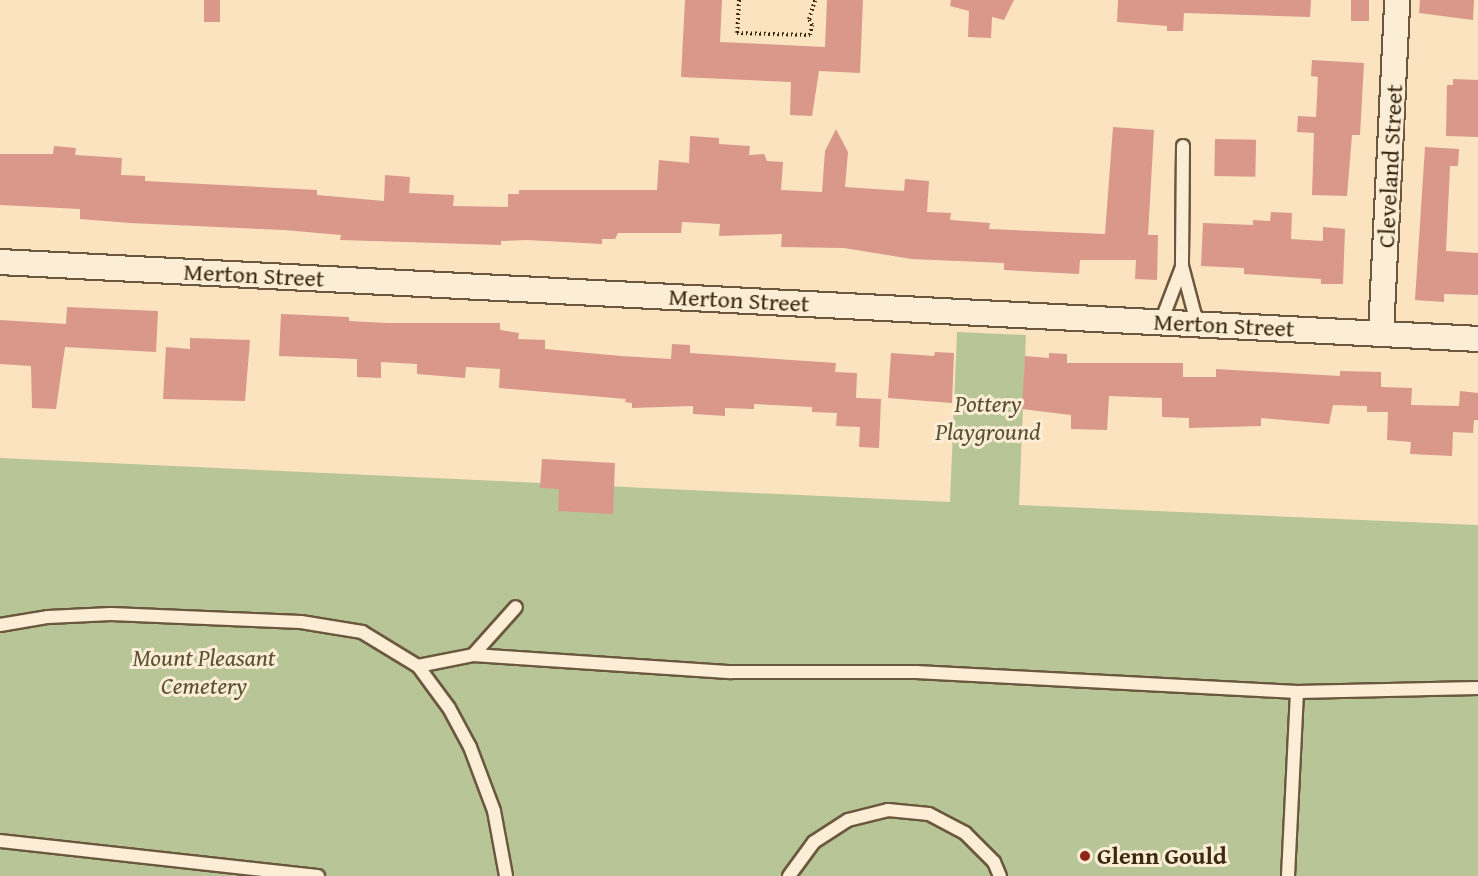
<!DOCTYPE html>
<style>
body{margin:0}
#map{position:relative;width:1478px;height:876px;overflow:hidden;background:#fbe3c0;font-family:"Gentium Book Plus",serif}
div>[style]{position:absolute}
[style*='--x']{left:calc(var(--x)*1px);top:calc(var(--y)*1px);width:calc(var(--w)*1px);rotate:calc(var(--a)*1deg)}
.green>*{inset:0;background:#b8c597}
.building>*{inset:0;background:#d99889;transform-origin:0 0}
.path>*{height:4px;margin-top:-2px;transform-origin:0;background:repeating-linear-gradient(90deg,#3b2a12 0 1.5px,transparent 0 4.5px)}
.roads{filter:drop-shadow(2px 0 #6b583e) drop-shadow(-2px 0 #6b583e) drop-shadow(0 2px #6b583e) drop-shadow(0 -2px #6b583e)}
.service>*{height:12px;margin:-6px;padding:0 6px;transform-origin:6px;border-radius:6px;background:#fcedd6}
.minor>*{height:24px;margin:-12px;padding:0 12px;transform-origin:12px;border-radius:12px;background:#fcedd6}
.dots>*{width:16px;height:16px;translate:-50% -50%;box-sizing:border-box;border:3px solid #fcedd6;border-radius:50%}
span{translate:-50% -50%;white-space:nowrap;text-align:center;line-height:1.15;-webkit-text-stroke:6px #fcedd6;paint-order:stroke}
.street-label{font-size:24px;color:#3b2a12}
.park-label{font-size:24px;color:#5a5133;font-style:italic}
.poi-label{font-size:24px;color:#3b2a12;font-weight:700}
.left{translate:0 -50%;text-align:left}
</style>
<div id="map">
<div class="green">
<i style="clip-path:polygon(957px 332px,1026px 335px,1019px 505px,1478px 525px,1478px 876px,0 876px,0 458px,950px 502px)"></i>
</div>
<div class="building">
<i style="left:204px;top:0;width:16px;height:22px"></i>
<i style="clip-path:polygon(685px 0,722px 0,720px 42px,825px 47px,827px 0,863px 0,860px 73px,819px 71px,812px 116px,790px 115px,791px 82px,681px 77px)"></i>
<i style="clip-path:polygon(951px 0,1014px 0,1004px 20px,992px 17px,991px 38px,968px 37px,969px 11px,950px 6px)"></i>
<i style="clip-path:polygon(1118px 0,1311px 0,1310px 17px,1184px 13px,1183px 31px,1167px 31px,1167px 26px,1117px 22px)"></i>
<i style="left:1351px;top:0;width:18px;height:21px"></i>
<i style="clip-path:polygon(1420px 0,1474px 0,1473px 20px,1419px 13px)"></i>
<i style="clip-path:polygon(1312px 60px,1364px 63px,1360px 135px,1352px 135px,1347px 196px,1312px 195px,1314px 133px,1297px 132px,1298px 116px,1316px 117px,1318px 77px,1311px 76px)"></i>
<i style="clip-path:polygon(1453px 79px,1478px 80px,1478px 137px,1446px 136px,1447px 85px,1453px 85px)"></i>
<i style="clip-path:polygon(1113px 127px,1154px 130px,1148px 235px,1158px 235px,1157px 280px,1135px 279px,1136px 260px,1080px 260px,1079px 274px,1004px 270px,1004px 263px,912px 259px,844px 248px,781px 247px,782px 234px,719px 236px,720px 224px,682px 222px,681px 233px,618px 233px,615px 239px,602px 239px,602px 244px,527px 240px,501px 241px,501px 245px,340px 240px,341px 235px,284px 230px,130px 223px,80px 219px,80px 209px,0 205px,0 154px,53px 154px,54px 146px,76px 148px,75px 155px,122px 158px,121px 175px,145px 176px,145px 181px,317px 190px,317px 195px,384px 201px,385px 175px,410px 177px,409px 193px,454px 195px,453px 206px,508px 207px,508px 194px,519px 194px,519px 190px,657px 190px,659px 160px,689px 163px,690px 136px,719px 138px,719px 144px,750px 146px,749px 155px,764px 154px,767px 161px,783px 162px,781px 190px,822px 192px,825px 151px,836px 129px,848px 152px,845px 187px,904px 191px,905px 179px,929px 181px,927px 212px,951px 213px,950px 220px,990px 223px,989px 229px,1105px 234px)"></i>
<i style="left:1215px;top:139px;width:41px;height:37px;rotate:1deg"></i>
<i style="clip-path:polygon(1425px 147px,1459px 149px,1458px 166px,1450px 166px,1446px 251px,1478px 253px,1478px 295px,1444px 294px,1444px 302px,1415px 300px)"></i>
<i style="clip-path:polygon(1271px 212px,1292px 213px,1291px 239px,1323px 241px,1323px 227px,1345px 229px,1343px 284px,1321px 284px,1321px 279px,1244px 274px,1244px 268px,1201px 266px,1203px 223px,1253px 225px,1253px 220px,1270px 221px)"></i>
<i style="clip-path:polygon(67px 307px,158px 311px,156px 352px,65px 347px,56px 409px,32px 408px,31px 366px,0 364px,0 320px,66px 324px)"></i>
<i style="clip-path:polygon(281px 314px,349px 317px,349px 321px,387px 323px,500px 323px,500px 330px,519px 333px,518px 339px,545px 340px,545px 349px,621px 356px,671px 359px,672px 344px,690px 345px,690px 353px,836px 363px,835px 372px,857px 373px,856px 398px,881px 399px,879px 448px,859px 447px,860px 427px,836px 426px,837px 413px,812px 412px,812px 407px,754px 404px,754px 409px,725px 408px,725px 416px,693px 414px,693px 406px,632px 408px,632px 403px,625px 402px,626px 399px,499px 388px,500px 369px,466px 367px,465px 378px,417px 374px,417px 364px,381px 362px,381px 378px,357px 377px,357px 359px,279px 356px)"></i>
<i style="clip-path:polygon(190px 338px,250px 340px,245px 401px,163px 399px,166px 347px,190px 349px)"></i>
<i style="clip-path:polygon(935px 352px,954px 353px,952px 403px,888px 398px,891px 353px,934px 356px)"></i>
<i style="clip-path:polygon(1049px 353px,1067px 354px,1067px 363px,1183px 363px,1183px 377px,1216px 377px,1216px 369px,1340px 376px,1340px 371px,1381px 372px,1381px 387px,1412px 388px,1411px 405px,1459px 406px,1460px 391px,1478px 393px,1478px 420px,1474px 420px,1473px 433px,1453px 432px,1452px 456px,1410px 454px,1411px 442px,1387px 440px,1388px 412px,1367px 412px,1367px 406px,1333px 405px,1329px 424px,1261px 418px,1261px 426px,1189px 428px,1189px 418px,1162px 417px,1162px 398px,1109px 396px,1107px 430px,1071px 429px,1071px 415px,1022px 409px,1025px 356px,1049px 358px)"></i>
<i style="clip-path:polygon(542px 459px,615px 463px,613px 514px,558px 511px,559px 489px,540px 488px)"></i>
</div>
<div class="path">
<i style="--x:739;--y:0;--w:33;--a:93"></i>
<i style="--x:737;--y:33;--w:73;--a:1.6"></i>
<i style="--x:810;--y:35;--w:10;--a:-79"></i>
<i style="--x:812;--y:25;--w:7;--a:-117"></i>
<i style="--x:809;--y:19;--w:20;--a:-72"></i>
</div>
<div class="roads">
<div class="service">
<i style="--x:1183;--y:146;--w:120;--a:90.5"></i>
<i style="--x:1182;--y:266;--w:59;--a:75.3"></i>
<i style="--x:1161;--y:322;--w:59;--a:-69.1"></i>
<i style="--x:0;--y:625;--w:49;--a:-9.5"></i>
<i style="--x:48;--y:617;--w:63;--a:-2.7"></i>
<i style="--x:111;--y:614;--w:190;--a:2.4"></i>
<i style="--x:301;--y:622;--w:62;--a:9.3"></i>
<i style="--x:362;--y:632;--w:66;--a:31.3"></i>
<i style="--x:418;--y:666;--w:56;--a:-11.3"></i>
<i style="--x:473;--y:655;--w:259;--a:3.8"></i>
<i style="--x:731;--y:672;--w:185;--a:0"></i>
<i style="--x:916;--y:672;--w:382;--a:3"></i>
<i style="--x:1297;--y:692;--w:181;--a:-1.3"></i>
<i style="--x:473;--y:655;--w:64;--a:-48.1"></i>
<i style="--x:418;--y:666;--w:52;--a:53.6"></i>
<i style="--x:449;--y:708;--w:44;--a:61.7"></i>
<i style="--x:470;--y:747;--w:68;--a:69.4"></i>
<i style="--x:494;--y:811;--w:66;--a:79.5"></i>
<i style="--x:0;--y:841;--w:320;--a:6.3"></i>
<i style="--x:789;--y:876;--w:42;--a:-53.7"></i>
<i style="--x:814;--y:842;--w:40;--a:-32.9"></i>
<i style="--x:848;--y:820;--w:41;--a:-14"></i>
<i style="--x:888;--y:810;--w:41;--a:5.6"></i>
<i style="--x:929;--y:814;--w:41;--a:27.8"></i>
<i style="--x:965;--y:833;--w:41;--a:45"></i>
<i style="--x:994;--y:862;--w:15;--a:67"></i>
<i style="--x:1288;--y:876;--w:184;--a:-87.2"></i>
</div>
<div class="minor">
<i style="--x:0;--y:262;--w:1480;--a:2.98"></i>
<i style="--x:1381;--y:333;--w:333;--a:-87.2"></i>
</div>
</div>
<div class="dots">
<i style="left:1085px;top:856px;background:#8f2418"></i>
</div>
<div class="street-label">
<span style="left:1390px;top:166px;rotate:-87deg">Cleveland Street</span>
<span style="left:254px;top:275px;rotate:3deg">Merton Street</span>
<span style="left:739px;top:300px;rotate:3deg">Merton Street</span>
<span style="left:1224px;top:325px;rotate:3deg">Merton Street</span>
</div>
<div class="park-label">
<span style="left:988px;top:418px">Pottery<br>Playground</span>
<span style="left:204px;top:672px">Mount Pleasant<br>Cemetery</span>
</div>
<div class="poi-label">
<span class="left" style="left:1097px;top:856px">Glenn Gould</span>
</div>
</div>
